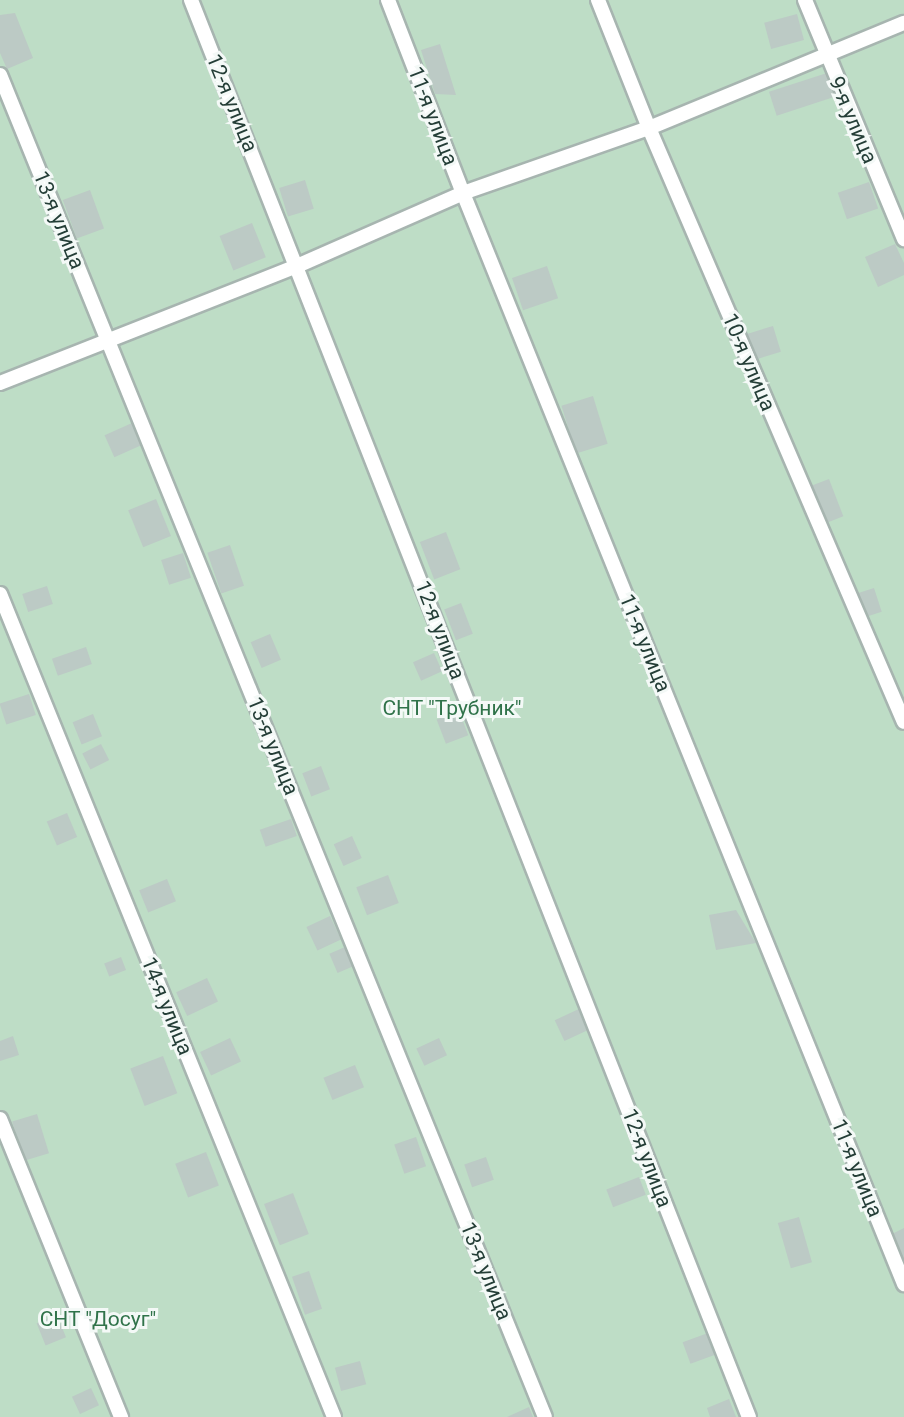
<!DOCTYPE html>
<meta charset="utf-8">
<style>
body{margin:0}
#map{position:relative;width:904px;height:1417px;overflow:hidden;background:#e4ede9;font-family:Roboto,sans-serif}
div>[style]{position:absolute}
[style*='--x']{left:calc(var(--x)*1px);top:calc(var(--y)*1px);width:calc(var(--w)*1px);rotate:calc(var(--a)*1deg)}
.green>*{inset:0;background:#beddc6;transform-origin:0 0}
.building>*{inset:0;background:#bccac5;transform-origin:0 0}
.roads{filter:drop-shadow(2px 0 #a7b5b0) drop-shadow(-2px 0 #a7b5b0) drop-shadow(0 2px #a7b5b0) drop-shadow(0 -2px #a7b5b0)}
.lane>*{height:14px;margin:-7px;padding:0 7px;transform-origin:7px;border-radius:7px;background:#fff}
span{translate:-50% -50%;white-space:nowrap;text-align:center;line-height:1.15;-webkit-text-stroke:6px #f4f9f7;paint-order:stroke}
.street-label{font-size:21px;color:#243e37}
.park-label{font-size:21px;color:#30734a}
</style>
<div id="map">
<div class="green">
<i style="left:0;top:0;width:904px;height:1417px"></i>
</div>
<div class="building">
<i style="clip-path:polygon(15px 13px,33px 58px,7px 69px,0 53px,0 15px)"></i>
<i style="left:797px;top:14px;width:27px;height:34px;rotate:75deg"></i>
<i style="clip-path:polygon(440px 44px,456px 95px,435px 94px,421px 50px)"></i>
<i style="left:827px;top:73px;width:25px;height:61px;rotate:72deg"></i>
<i style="left:305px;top:180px;width:30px;height:27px;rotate:73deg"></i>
<i style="left:869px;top:182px;width:28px;height:33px;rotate:71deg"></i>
<i style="left:90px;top:190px;width:41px;height:29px;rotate:70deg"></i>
<i style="left:252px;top:223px;width:37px;height:35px;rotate:68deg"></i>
<i style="clip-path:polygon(895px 244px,904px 263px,904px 275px,878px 287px,865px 257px)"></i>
<i style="left:547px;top:266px;width:34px;height:37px;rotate:71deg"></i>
<i style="left:773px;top:326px;width:27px;height:28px;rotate:73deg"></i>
<i style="left:593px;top:396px;width:50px;height:33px;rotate:73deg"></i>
<i style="left:132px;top:423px;width:24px;height:30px;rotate:66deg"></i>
<i style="left:829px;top:479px;width:40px;height:19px;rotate:69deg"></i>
<i style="left:156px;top:499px;width:40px;height:30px;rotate:68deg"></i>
<i style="left:446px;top:532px;width:40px;height:28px;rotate:69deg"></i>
<i style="left:230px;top:545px;width:43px;height:24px;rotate:71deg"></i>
<i style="left:183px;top:553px;width:26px;height:23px;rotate:72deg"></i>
<i style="left:47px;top:586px;width:19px;height:26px;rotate:72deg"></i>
<i style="left:874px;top:588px;width:25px;height:18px;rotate:72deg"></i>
<i style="left:461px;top:603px;width:33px;height:18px;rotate:69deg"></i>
<i style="left:270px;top:634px;width:28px;height:21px;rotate:67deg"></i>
<i style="left:86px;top:647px;width:18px;height:36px;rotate:71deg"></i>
<i style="left:434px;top:653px;width:20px;height:23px;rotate:66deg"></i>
<i style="left:29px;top:694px;width:22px;height:31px;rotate:72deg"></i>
<i style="left:459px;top:711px;width:26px;height:24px;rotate:69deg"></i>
<i style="left:93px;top:714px;width:24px;height:22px;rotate:68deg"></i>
<i style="left:101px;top:744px;width:18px;height:21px;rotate:63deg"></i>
<i style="left:321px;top:766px;width:25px;height:20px;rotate:69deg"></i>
<i style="left:67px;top:813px;width:26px;height:22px;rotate:67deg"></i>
<i style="left:291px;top:819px;width:18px;height:33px;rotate:71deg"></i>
<i style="left:352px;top:836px;width:24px;height:20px;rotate:66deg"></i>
<i style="left:388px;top:875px;width:30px;height:34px;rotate:69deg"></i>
<i style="left:167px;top:879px;width:24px;height:30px;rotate:68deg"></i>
<i style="clip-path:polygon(736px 910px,756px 943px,716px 950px,709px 915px)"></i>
<i style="left:330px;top:916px;width:26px;height:26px;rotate:65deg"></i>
<i style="left:345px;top:947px;width:21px;height:17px;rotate:67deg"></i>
<i style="left:121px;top:957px;width:14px;height:18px;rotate:69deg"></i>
<i style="left:207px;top:978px;width:26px;height:34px;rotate:65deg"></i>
<i style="left:581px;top:1008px;width:23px;height:29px;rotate:65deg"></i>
<i style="clip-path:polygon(13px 1036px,19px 1055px,0 1061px,0 1041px)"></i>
<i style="left:230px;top:1038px;width:26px;height:33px;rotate:65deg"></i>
<i style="left:439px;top:1038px;width:19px;height:25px;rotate:65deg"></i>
<i style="left:163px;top:1056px;width:40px;height:35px;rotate:69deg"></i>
<i style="left:355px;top:1065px;width:24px;height:34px;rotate:68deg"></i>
<i style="left:37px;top:1114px;width:41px;height:26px;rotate:73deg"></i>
<i style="left:416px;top:1137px;width:31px;height:23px;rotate:71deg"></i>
<i style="left:206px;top:1152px;width:36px;height:33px;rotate:69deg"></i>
<i style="left:486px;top:1157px;width:24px;height:23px;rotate:71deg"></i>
<i style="left:639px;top:1177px;width:19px;height:35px;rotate:69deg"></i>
<i style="left:293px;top:1193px;width:44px;height:31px;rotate:69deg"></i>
<i style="left:799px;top:1217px;width:47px;height:22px;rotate:74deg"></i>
<i style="clip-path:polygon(904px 1228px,904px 1260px,892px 1234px)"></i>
<i style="left:309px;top:1271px;width:40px;height:18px;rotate:71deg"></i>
<i style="left:57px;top:1315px;width:24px;height:22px;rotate:68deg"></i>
<i style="left:708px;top:1333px;width:23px;height:27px;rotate:70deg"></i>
<i style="left:360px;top:1361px;width:24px;height:26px;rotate:75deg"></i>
<i style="left:91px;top:1388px;width:19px;height:21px;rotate:65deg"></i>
<i style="clip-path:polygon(729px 1399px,736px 1417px,710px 1417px,707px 1408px)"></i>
<i style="clip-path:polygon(529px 1407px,533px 1417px,507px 1417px)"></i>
</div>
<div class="roads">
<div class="lane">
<i style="--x:191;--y:0;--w:1523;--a:68.51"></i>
<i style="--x:388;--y:0;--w:207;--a:68.8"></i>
<i style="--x:463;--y:193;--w:1177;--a:67.99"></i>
<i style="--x:598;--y:0;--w:138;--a:68.3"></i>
<i style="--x:649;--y:128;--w:646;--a:66.77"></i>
<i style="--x:805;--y:0;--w:259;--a:67.5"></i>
<i style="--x:0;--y:75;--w:1448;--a:67.9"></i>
<i style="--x:0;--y:383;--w:319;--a:-21.5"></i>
<i style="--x:297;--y:266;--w:181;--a:-23.7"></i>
<i style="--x:463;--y:193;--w:197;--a:-19.3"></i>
<i style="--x:649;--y:128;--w:276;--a:-22.4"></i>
<i style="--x:0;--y:594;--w:888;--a:67.91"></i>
<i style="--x:0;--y:1119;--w:322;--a:67.9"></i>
</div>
</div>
<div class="street-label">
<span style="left:232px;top:103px;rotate:68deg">12-я улица</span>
<span style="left:433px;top:116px;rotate:69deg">11-я улица</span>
<span style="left:853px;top:120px;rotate:67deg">9-я улица</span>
<span style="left:59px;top:220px;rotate:68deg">13-я улица</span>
<span style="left:749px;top:362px;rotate:67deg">10-я улица</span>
<span style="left:440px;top:630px;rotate:69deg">12-я улица</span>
<span style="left:645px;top:643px;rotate:68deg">11-я улица</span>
<span style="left:273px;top:746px;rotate:68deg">13-я улица</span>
<span style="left:167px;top:1006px;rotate:68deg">14-я улица</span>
<span style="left:647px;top:1158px;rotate:69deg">12-я улица</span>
<span style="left:857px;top:1168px;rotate:68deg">11-я улица</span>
<span style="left:486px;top:1271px;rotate:68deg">13-я улица</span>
</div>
<div class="park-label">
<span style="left:452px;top:708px">СНТ "Трубник"</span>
<span style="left:98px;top:1319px">СНТ "Досуг"</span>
</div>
</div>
